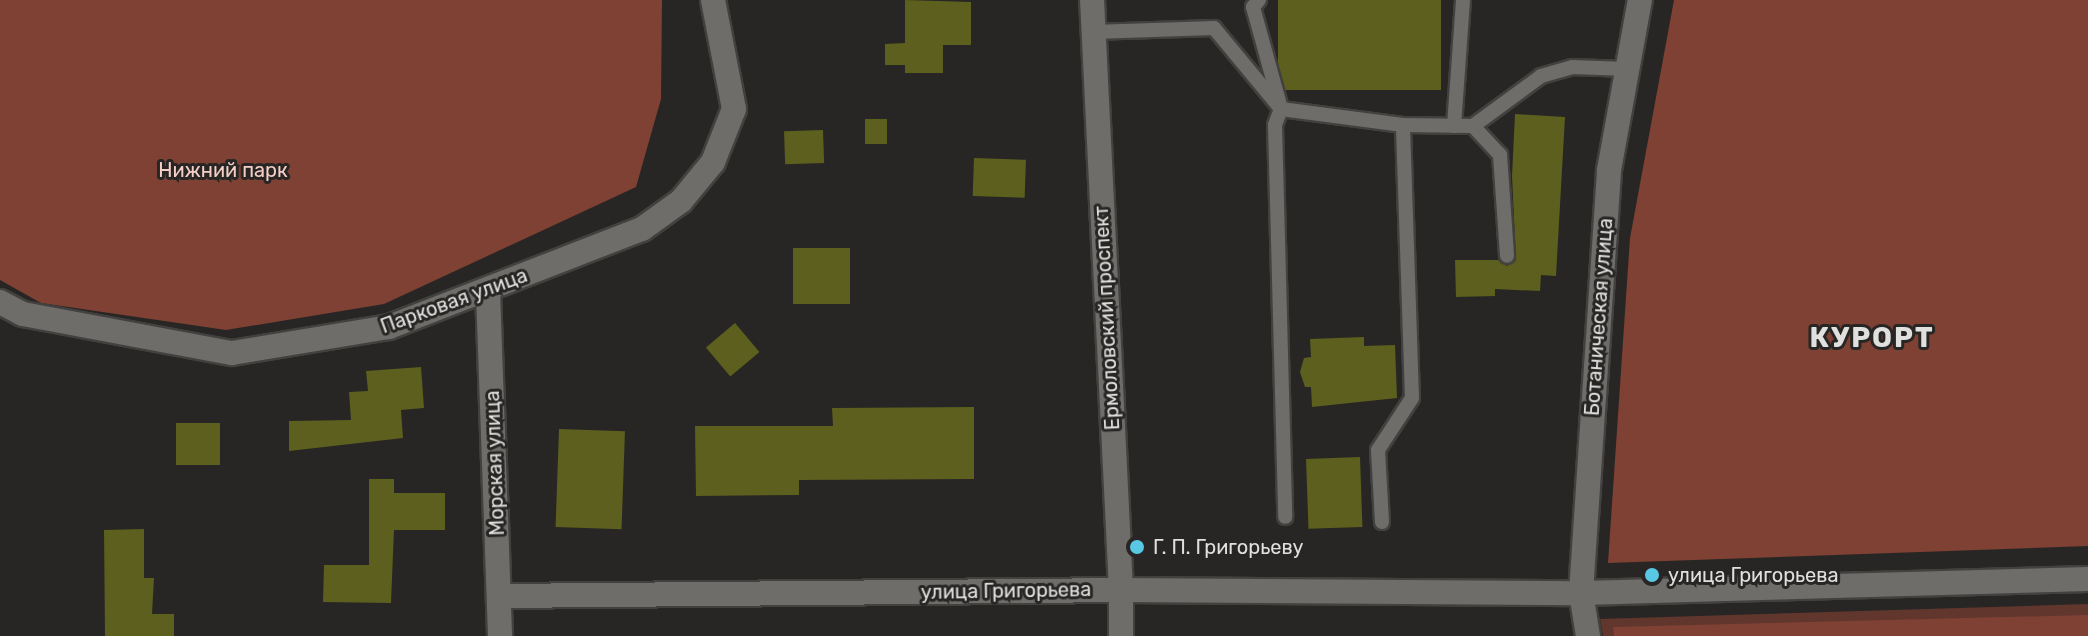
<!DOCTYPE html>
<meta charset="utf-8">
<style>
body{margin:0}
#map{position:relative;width:2088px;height:636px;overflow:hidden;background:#272624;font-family:Rubik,sans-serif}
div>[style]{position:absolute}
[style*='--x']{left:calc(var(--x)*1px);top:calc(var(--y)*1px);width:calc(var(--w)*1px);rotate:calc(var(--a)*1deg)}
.green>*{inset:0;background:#61362d}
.forest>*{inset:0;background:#7e4134}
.building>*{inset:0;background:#5c5f1d;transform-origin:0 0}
.roads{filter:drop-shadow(2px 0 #42413f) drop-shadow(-2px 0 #42413f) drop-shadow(0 2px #42413f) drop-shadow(0 -2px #42413f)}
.service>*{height:14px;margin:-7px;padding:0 7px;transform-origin:7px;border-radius:7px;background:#6f6d6a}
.minor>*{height:24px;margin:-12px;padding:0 12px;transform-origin:12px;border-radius:12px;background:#6f6d6a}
.tertiary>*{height:24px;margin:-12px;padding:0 12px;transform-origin:12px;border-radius:12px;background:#6f6d6a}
.dots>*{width:22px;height:22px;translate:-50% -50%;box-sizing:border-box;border:4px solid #272624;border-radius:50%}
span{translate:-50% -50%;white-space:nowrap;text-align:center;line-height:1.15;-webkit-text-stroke:6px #272624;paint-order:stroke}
.park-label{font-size:20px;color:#f5cec5}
.street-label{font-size:20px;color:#e0e0de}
.poi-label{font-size:20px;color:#e0e0de}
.left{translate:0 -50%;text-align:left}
.district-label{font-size:28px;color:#e0e0de;font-weight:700;letter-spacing:2px}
</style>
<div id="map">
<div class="green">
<i style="clip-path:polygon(2088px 604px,2088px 636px,1603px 636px,1600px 619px)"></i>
</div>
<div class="forest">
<i style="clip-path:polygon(0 0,662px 0,661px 99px,636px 187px,384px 304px,226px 330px,41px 303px,0 280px)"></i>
<i style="clip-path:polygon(1674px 0,2088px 0,2088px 546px,1608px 563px,1630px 238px)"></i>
<i style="clip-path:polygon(2088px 615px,2088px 636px,1614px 636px,1613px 627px)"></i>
</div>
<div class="building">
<i style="clip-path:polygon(905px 0,971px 2px,971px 45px,943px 45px,943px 73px,905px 73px,905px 65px,885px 65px,885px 44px,905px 43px)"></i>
<i style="left:1278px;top:0;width:163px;height:90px"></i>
<i style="clip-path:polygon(1515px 114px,1565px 117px,1556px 276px,1541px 275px,1540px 291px,1495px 289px,1495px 296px,1456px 297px,1455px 260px,1498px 260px,1507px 266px,1516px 260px,1512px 176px)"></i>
<i style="left:887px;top:119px;width:25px;height:22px;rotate:90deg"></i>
<i style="left:823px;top:130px;width:33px;height:39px;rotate:88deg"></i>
<i style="left:974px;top:158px;width:52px;height:38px;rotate:2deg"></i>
<i style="left:850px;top:248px;width:56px;height:57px;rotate:90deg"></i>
<i style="left:735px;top:323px;width:38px;height:38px;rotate:50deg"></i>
<i style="clip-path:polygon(1364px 337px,1364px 346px,1395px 345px,1397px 398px,1312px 407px,1311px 387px,1305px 387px,1300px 372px,1304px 358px,1311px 357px,1310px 339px)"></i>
<i style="clip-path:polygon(421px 367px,424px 408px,401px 410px,403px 438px,289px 451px,289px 421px,351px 420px,349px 392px,368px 391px,366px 371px)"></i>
<i style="clip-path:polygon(974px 407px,974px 479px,799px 480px,799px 495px,696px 496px,695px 426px,833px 426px,832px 408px)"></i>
<i style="left:176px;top:423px;width:44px;height:42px"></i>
<i style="left:559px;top:429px;width:66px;height:98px;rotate:2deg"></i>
<i style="left:1360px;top:457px;width:70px;height:54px;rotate:88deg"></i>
<i style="clip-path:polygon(369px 479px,394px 479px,394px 493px,445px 493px,445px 530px,394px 530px,391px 603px,323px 602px,324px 565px,369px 565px)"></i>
<i style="clip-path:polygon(144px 529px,144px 578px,154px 578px,152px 614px,174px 614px,174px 636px,105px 636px,104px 530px)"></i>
</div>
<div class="roads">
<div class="service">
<i style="--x:1259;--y:0;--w:9;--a:131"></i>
<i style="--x:1253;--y:7;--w:106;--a:74.6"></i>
<i style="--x:1281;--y:109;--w:17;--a:111"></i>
<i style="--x:1275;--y:125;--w:392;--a:88.5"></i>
<i style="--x:1093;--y:32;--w:121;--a:-1.9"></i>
<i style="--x:1214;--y:28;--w:105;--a:50.4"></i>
<i style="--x:1281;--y:109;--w:123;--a:7.5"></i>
<i style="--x:1403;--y:125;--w:70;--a:0.8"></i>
<i style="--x:1473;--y:126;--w:40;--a:47"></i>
<i style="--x:1500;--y:155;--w:101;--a:86"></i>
<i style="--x:1454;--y:126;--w:126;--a:-85.9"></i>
<i style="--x:1473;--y:126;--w:84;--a:-36.3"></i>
<i style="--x:1541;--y:76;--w:32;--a:-16"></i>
<i style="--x:1572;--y:67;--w:55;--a:2.1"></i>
<i style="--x:1382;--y:522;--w:72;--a:-93.2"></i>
<i style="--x:1378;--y:450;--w:62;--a:-56.8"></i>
<i style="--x:1412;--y:398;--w:273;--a:-91.9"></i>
</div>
<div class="minor">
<i style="--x:488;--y:291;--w:345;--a:88"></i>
<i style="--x:0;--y:302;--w:26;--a:28"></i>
<i style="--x:23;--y:314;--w:213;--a:10.6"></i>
<i style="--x:232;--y:353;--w:159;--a:-9.4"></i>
<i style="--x:389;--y:327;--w:271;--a:-21.2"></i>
<i style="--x:642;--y:229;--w:48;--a:-35.7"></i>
<i style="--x:681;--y:201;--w:50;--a:-50.6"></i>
<i style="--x:713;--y:162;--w:57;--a:-68.4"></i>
<i style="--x:734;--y:109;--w:111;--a:-100.9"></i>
<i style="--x:500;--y:596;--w:621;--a:-0.55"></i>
<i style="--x:1121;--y:590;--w:591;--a:-92.81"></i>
<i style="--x:1588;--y:636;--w:44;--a:-99.2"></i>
<i style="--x:1581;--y:593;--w:424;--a:-86.2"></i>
<i style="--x:1609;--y:170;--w:173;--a:-79.7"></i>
</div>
<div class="tertiary">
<i style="--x:1121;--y:636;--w:46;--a:-90"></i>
<i style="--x:1121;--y:590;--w:460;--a:0.4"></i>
<i style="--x:1581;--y:593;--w:507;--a:-1.58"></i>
</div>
</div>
<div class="dots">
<i style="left:1137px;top:547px;background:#58c8e4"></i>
<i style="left:1652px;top:575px;background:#58c8e4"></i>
</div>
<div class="park-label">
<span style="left:223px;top:170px">Нижний парк</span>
</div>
<div class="street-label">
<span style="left:454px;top:301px;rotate:-20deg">Парковая улица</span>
<span style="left:1599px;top:317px;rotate:-86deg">Ботаническая улица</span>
<span style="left:1107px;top:318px;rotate:-93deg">Ермоловский проспект</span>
<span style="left:495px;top:463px;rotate:-92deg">Морская улица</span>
<span style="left:1006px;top:591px;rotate:-1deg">улица Григорьева</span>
</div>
<div class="poi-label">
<span class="left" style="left:1153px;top:547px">Г. П. Григорьеву</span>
<span class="left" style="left:1668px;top:575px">улица Григорьева</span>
</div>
<div class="district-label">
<span style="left:1872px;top:338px">КУРОРТ</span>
</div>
</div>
